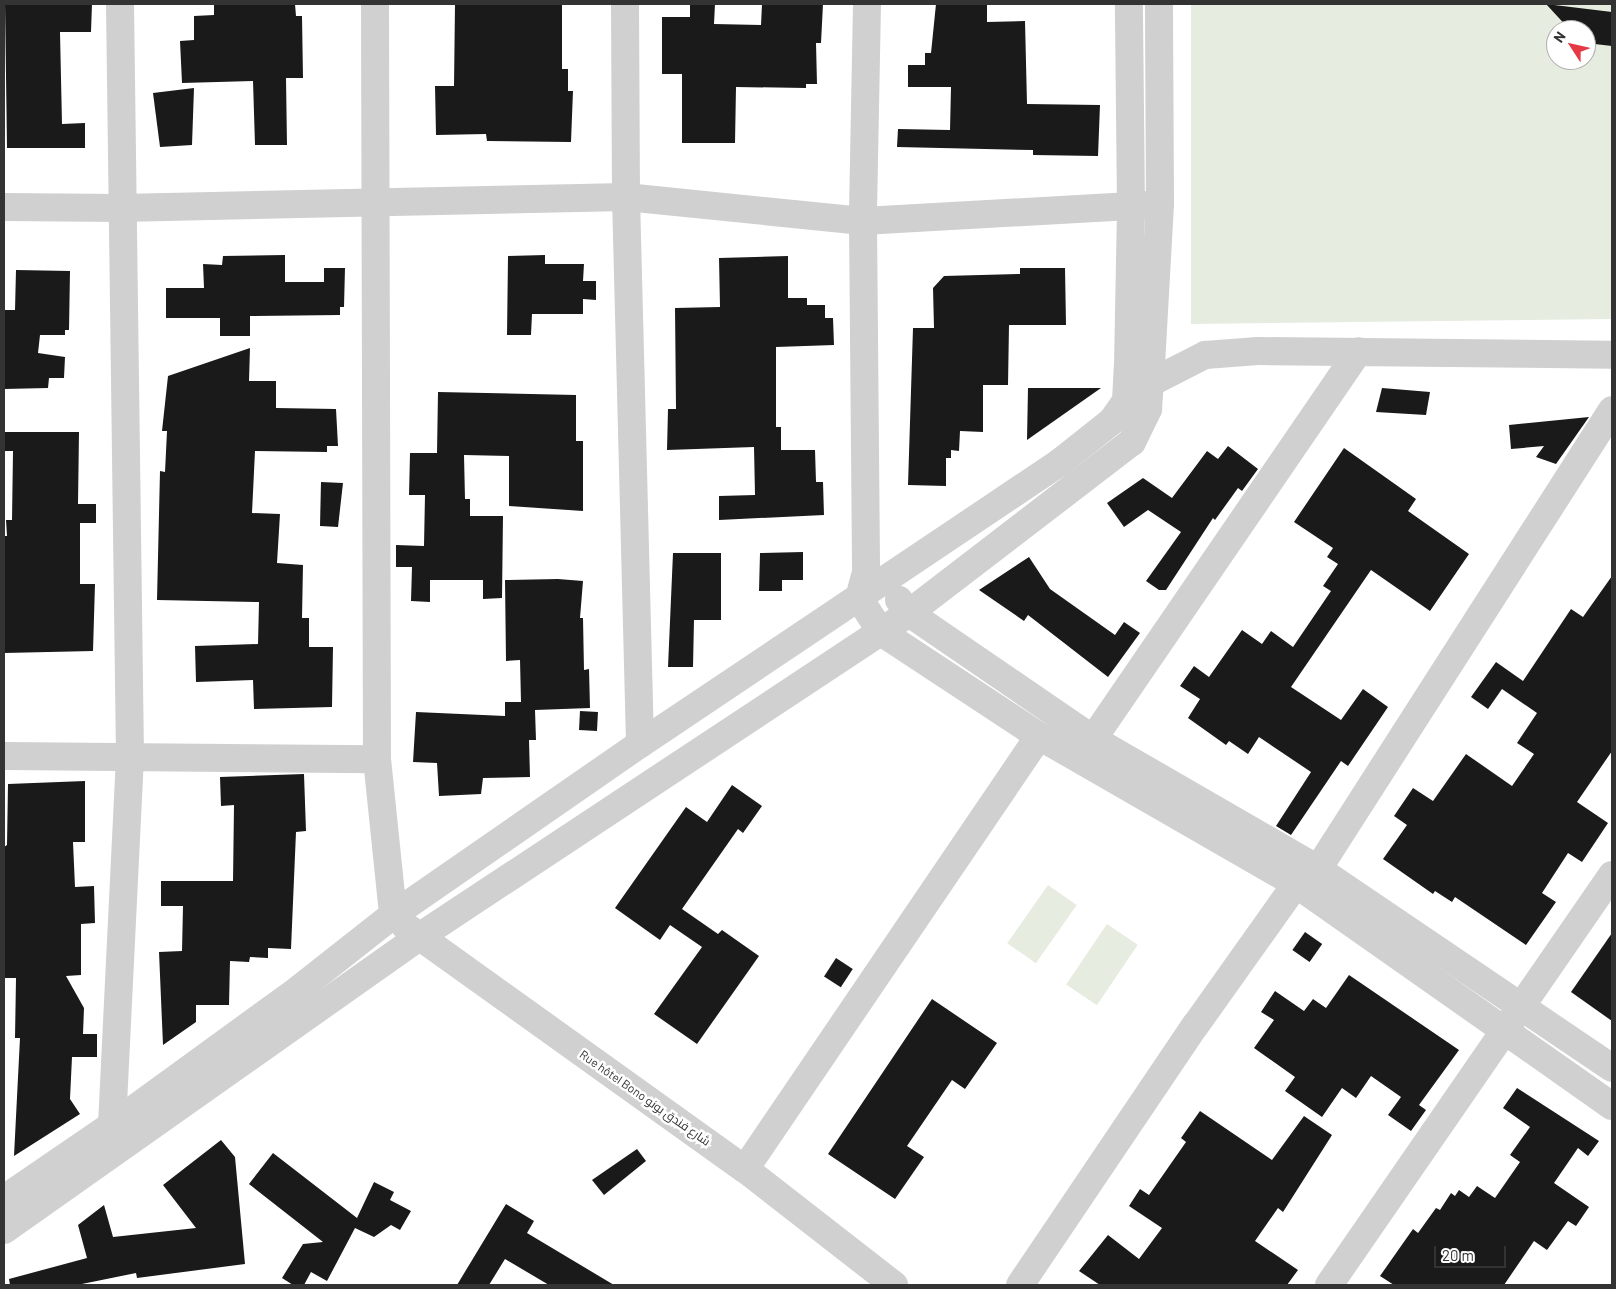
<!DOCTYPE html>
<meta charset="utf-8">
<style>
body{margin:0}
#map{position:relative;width:1616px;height:1289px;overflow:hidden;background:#fff;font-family:Barlow,Cairo,sans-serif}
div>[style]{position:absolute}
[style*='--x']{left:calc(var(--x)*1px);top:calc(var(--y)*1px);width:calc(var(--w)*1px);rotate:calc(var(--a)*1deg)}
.green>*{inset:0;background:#e6ecdf;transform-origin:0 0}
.building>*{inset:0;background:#1a1a1a;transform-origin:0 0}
.minor>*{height:28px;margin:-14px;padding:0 14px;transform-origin:14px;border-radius:14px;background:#d0d0d0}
span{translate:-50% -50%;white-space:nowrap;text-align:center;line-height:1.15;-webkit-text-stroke:5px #fff;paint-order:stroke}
.street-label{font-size:12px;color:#333}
.frame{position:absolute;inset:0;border:5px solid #333;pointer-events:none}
.north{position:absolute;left:1546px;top:20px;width:50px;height:50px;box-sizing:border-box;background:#fff;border:1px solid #adadad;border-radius:50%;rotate:305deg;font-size:14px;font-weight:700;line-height:20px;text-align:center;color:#333}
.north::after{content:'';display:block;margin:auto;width:18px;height:22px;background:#e63946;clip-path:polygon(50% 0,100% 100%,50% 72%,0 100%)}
.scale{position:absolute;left:1434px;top:1246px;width:72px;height:22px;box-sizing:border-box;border:2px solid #333;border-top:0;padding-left:6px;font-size:15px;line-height:18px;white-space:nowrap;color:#333;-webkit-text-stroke:4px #fff;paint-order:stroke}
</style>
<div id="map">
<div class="green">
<i style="clip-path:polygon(evenodd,1191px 4px,1612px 4px,1612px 319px,1191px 324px,1191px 4px,1556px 30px,1586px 30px,1586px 60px,1556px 60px,1556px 30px)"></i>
<i style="left:1048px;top:885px;width:35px;height:71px;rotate:35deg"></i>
<i style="left:1107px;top:924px;width:37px;height:73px;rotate:34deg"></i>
</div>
<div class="building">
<i style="clip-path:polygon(5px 4px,92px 4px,91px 32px,60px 32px,62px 124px,85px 123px,85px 148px,7px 148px)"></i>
<i style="clip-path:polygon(214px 4px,295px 4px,296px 16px,302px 16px,303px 78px,286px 78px,287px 145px,255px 145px,253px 81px,182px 83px,180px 41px,194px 40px,194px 16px,214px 15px)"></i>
<i style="clip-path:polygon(455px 4px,562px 4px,562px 69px,568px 69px,568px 91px,573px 91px,571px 142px,487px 141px,486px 134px,436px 135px,435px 86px,454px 86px)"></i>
<i style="clip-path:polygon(690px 4px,715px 4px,714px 24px,761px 25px,762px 4px,823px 4px,821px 43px,816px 43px,817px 84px,806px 84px,806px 88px,736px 87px,735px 143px,682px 143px,682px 74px,662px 74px,662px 17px,690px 17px)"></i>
<i style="clip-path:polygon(936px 4px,987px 4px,987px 22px,1025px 21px,1027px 104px,1100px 105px,1098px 156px,1033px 155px,1033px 150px,897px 147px,898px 129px,950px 130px,951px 87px,908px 87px,908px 65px,925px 65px,925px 53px,931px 53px)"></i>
<i style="clip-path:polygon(1546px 4px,1612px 12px,1612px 46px,1586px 43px,1586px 30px,1570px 30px)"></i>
<i style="clip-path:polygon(194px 88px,192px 145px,160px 147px,153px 93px)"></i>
<i style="clip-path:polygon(285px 255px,285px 282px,324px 282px,324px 268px,345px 268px,344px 307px,340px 307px,340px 315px,250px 316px,250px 336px,220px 336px,220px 318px,166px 318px,166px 288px,204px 288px,203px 264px,222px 265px,223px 256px)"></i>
<i style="clip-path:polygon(545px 255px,545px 264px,584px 264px,583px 281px,596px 281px,596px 300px,583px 299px,583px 314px,532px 314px,531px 335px,507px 335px,508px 256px)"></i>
<i style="clip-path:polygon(788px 256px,788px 298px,807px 298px,807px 305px,825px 305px,825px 318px,833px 318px,834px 345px,776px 347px,776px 427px,781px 427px,781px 450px,815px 450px,816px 482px,823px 482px,824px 515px,719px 520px,719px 496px,755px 495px,754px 447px,667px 450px,668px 409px,676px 409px,675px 308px,720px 307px,719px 258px)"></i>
<i style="clip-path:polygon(1020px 268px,1065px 268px,1066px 325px,1009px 325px,1008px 385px,983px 385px,983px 432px,960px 431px,959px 451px,951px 450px,951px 458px,946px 458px,946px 486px,908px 485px,913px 328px,934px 328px,933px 288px,944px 276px,1020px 274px)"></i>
<i style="clip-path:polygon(16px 270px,70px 271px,69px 330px,65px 330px,65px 335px,40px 335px,38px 353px,65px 357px,64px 378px,49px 378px,48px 388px,4px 389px,4px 310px,15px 310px)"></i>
<i style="clip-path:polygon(250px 348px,249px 381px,276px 381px,276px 408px,336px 409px,338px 446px,327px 446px,327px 452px,255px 451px,252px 513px,280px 514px,277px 563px,303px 565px,302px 618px,309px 618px,309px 647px,333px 647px,332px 707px,254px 709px,253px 680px,196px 682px,195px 646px,258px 644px,259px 602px,157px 600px,160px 471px,165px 472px,167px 431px,162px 431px,168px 376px)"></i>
<i style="clip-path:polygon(1028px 388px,1101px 388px,1027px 440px)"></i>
<i style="clip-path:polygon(1382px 388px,1430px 392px,1426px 415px,1376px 412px)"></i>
<i style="clip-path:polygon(438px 392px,576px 395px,576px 441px,583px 441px,583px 511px,509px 506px,509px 456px,464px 455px,465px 499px,470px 499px,470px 516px,503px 516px,502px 598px,483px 599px,483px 580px,430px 580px,430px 602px,411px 601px,412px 567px,396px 567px,396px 545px,424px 546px,425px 495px,409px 495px,410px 453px,437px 453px)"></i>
<i style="clip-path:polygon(1589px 417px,1556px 464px,1536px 457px,1544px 446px,1511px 449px,1509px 425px)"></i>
<i style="clip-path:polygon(4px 432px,79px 432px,78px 504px,96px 504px,96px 523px,80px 523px,80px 584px,95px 584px,93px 651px,4px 653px,4px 536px,7px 536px,6px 520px,12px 520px,13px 451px,4px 451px)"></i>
<i style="clip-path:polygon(1228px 446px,1258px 469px,1242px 491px,1238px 488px,1215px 520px,1213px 518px,1166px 590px,1159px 590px,1146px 581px,1181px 532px,1148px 510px,1124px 527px,1107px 503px,1143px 478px,1172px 498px,1207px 451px,1218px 459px)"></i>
<i style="clip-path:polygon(1344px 448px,1416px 499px,1408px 511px,1469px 554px,1430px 611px,1371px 570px,1291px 687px,1341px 720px,1363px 689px,1388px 707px,1348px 766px,1341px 761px,1291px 835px,1276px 826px,1311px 772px,1259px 737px,1248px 754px,1229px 741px,1226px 745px,1188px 718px,1200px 699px,1180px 686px,1194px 666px,1209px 677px,1242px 630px,1262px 644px,1271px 631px,1293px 647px,1331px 591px,1323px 586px,1338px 564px,1327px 557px,1333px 548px,1294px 522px)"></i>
<i style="clip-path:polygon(321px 482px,343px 483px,338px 527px,320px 526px)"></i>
<i style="clip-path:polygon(803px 552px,803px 580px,782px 580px,782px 591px,759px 591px,760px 553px)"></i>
<i style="clip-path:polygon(673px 553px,721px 553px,721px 620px,694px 620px,693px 667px,668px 667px)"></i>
<i style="clip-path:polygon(1029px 557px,1050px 589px,1115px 635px,1124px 622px,1140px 633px,1108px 677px,1028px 615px,1024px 621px,979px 590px)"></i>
<i style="clip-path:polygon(1612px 576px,1612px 751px,1577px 802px,1608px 823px,1582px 862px,1568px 853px,1542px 893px,1556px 902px,1526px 945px,1455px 897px,1452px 902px,1435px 891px,1433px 894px,1383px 859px,1407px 825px,1394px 816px,1413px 788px,1433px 801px,1466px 754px,1512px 786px,1534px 754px,1517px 743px,1537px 713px,1502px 689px,1488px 709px,1471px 697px,1496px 662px,1523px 681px,1571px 609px,1583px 617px)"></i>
<i style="clip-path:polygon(558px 579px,583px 581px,580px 618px,583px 618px,584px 670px,589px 669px,590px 708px,535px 710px,536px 740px,529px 740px,530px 777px,483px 778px,481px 794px,439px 796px,437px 763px,413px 762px,416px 712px,505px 716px,505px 702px,521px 702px,520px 660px,506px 661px,505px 580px)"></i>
<i style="left:580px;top:711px;width:18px;height:19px;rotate:3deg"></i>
<i style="clip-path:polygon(304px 774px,306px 831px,296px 832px,291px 949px,268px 948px,268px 958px,250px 957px,249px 962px,230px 961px,229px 1005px,196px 1005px,196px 1022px,163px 1045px,159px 952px,182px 951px,183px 906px,161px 906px,161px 881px,233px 881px,234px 805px,221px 806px,220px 777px)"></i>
<i style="clip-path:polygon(85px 781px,85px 842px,73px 842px,75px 887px,94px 886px,95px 923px,81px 924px,81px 975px,66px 976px,84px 1008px,83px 1034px,97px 1034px,97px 1057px,72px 1057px,70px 1099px,80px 1114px,14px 1156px,20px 1038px,15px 1038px,16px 978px,4px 978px,4px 847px,7px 845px,8px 784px)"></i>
<i style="clip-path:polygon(732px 785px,762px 806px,743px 833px,738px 829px,682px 909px,718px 934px,722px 930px,759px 956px,697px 1044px,654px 1014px,702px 947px,670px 925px,660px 940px,615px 908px,686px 807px,707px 822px)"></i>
<i style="left:1305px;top:932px;width:21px;height:22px;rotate:35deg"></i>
<i style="clip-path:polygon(1612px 933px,1612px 1021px,1571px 992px)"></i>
<i style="left:836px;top:958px;width:20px;height:22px;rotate:33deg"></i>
<i style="clip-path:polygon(1349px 975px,1459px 1050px,1419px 1105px,1426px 1110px,1411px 1131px,1388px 1115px,1401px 1097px,1371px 1076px,1356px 1098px,1342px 1088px,1322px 1117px,1285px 1091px,1295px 1077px,1254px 1048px,1274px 1020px,1261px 1012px,1275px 991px,1304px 1011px,1313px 999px,1326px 1008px)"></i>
<i style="clip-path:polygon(932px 999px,997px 1043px,965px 1089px,952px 1080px,907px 1146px,924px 1157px,895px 1199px,828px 1154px)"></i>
<i style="clip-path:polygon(1517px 1088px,1599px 1141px,1588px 1156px,1578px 1148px,1554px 1183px,1589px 1207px,1576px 1226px,1568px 1221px,1547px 1250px,1534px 1241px,1504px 1285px,1394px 1285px,1380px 1276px,1413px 1229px,1418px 1233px,1436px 1208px,1440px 1210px,1451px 1193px,1455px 1196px,1459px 1190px,1469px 1197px,1477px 1186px,1495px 1198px,1520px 1162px,1510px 1155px,1530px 1127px,1503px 1108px)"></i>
<i style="clip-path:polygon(1200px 1111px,1272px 1160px,1304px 1116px,1332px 1135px,1283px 1212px,1278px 1208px,1255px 1241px,1298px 1270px,1287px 1285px,1100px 1285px,1079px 1271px,1108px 1235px,1139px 1259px,1162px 1228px,1129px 1206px,1140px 1189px,1149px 1195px,1186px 1142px,1181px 1138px)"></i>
<i style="clip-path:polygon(221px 1140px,235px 1157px,245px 1264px,137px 1278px,136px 1273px,77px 1285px,10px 1285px,9px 1279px,87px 1258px,78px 1225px,104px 1205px,113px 1237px,196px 1228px,163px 1185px)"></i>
<i style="clip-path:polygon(637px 1149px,646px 1161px,604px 1195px,592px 1180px)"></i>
<i style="clip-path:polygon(273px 1153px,357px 1218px,374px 1182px,394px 1192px,390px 1200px,411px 1211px,400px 1230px,391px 1225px,374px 1237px,355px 1228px,327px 1281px,311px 1272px,304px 1285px,293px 1285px,282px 1278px,303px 1244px,323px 1242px,249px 1184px)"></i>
<i style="clip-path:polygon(506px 1204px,534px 1221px,527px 1233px,614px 1285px,549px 1285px,505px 1259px,489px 1285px,457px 1285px)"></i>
</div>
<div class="minor">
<i style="--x:375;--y:4;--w:755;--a:89.85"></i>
<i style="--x:377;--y:759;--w:157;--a:84.1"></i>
<i style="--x:625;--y:4;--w:193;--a:89.7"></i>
<i style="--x:626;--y:197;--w:547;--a:88.53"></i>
<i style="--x:867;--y:4;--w:217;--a:91.1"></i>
<i style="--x:863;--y:221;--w:351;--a:89.5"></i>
<i style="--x:866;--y:572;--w:27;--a:105"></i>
<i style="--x:859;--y:598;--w:40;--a:57.1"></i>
<i style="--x:881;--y:632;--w:189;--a:33.4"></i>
<i style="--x:1039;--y:736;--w:297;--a:29.9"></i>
<i style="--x:1296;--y:884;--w:386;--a:35.1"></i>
<i style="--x:4;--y:207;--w:117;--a:0.5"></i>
<i style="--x:121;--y:208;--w:505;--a:-1.25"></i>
<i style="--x:626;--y:197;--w:238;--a:5.8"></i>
<i style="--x:863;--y:221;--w:286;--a:-3.2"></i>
<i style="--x:1150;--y:383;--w:62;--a:-27"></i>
<i style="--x:1205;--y:355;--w:53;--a:-4.3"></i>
<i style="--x:1258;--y:351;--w:354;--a:0.6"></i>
<i style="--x:899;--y:600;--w:16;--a:52"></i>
<i style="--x:909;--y:613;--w:223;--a:34.4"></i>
<i style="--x:1093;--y:739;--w:260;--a:30"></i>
<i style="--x:1318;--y:869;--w:355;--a:34.1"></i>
<i style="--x:1093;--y:739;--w:470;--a:-55.6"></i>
<i style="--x:4;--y:756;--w:373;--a:0.5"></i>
<i style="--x:1318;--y:869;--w:545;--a:-57.36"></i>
<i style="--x:405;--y:926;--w:418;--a:35.6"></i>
<i style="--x:745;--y:1169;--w:189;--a:37.9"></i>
<i style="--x:112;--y:1125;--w:368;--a:-87.2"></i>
<i style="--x:130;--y:757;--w:753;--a:-90.76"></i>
<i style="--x:745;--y:1169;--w:523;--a:-55.82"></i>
<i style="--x:4;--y:1199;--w:131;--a:-34.4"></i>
<i style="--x:112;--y:1125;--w:231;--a:-36"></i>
<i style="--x:299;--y:989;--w:120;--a:-38.2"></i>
<i style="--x:393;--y:915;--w:300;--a:-34.7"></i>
<i style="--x:640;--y:744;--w:505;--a:-33.85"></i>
<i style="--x:1059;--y:463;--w:68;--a:-38.4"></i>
<i style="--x:1112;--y:421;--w:24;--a:-55"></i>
<i style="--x:1126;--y:401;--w:35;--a:-87"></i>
<i style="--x:1128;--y:366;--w:159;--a:-88.9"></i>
<i style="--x:1131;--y:207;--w:203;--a:-90.6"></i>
<i style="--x:4;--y:1230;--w:508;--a:-35.22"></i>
<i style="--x:419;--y:937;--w:587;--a:-33.47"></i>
<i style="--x:909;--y:613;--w:281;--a:-37.5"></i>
<i style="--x:1132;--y:442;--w:37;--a:-64"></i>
<i style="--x:1148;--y:409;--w:26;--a:-86"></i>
<i style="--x:1150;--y:383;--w:180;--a:-86.8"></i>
<i style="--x:1160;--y:203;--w:199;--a:-90.3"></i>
<i style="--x:1020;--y:1285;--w:313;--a:-56"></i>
<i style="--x:1195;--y:1026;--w:174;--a:-54.6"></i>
<i style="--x:1329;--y:1285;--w:498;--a:-55.4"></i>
</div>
<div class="street-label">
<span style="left:645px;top:1098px;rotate:35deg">Rue hôtel Bono شارع فندق بونو</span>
</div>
<div class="frame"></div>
<div class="north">N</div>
<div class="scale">20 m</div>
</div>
